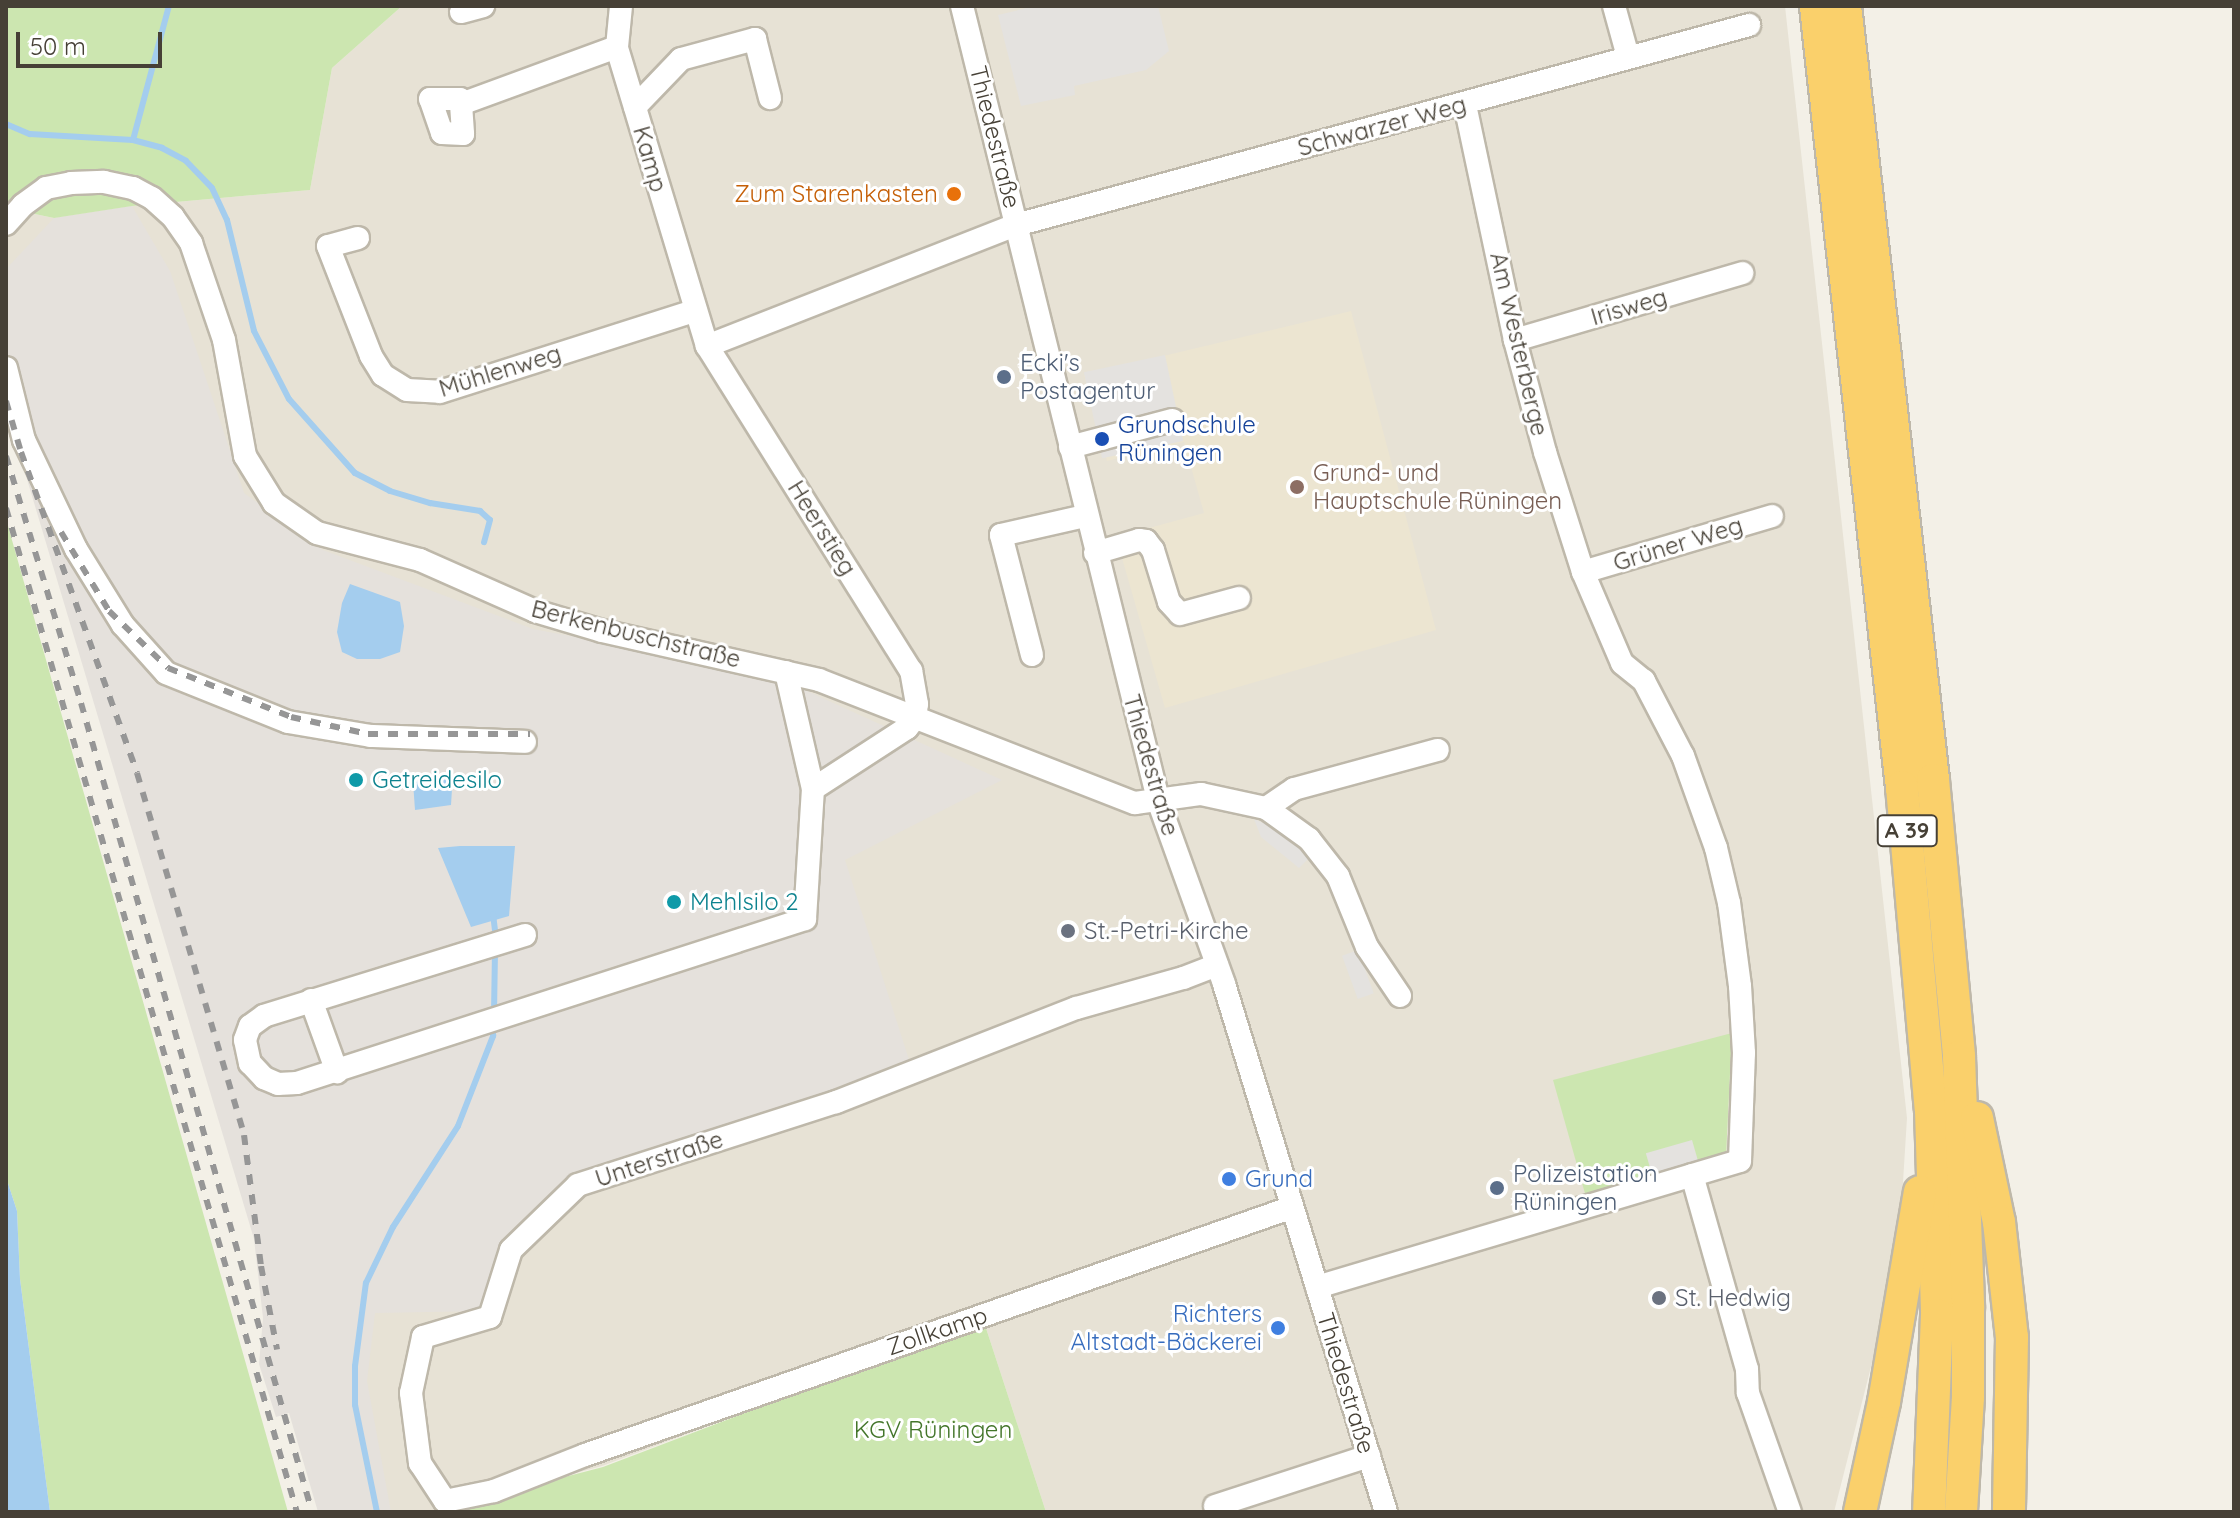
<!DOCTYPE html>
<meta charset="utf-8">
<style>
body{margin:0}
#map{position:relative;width:2240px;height:1518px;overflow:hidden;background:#f3f0e7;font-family:Quicksand,sans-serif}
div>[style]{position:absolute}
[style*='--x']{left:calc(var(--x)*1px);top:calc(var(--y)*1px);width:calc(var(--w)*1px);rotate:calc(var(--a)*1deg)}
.residential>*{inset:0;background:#e7e2d5}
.industrial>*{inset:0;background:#e5e1dc}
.education>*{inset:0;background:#ece5d1}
.green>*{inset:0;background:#cce6b0}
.parking>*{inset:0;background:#e4e2df;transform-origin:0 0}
.water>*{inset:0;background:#a4cdee}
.stream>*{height:6px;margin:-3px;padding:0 3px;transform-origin:3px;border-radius:3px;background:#a4cdee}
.roads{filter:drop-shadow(2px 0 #beb8aa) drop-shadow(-2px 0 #beb8aa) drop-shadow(0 2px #beb8aa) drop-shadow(0 -2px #beb8aa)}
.minor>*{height:22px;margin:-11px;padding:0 11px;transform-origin:11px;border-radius:11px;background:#fff}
.highway>*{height:32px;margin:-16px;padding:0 16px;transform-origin:16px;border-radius:16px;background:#fad06b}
.rail>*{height:6px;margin-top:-3px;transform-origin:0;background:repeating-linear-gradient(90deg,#969696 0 10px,transparent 0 20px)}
.dots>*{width:22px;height:22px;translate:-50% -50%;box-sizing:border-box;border:4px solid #fff;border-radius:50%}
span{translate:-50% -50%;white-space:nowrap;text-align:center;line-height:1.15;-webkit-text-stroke:6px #fff;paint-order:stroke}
.shield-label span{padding:2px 6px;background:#fff;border:2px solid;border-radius:6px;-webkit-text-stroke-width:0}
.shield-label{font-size:22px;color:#464036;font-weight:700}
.street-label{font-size:24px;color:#464036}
.food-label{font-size:24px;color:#c56008}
.right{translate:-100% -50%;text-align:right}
.service-label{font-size:24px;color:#4e5e75}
.left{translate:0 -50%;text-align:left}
.transit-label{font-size:24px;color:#164399}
.education-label{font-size:24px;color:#785e54}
.culture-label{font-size:24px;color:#0d838f}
.worship-label{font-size:24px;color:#5b616d}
.shop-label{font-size:24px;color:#366cbe}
.park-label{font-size:24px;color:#44762b}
.frame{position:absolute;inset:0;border:8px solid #464036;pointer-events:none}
.scale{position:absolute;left:16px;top:32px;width:146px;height:36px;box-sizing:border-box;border:4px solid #464036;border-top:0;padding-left:10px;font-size:24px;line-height:28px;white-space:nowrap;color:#464036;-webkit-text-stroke:6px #fff;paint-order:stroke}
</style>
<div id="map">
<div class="residential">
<i style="clip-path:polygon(402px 6px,1785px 6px,1907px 1118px,1901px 1214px,1887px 1304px,1834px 1512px,1046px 1512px,984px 1322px,602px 1466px,430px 1512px,363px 1512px,6px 285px,6px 208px,54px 218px,132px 206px,310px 190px,332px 68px)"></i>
</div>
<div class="industrial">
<i style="clip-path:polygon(132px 206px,170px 271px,244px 493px,323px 550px,533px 629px,770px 674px,1002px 780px,845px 860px,911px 1066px,570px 1176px,506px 1247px,485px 1311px,375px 1313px,367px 1381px,391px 1512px,318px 1512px,289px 1413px,276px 1417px,259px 1364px,263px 1318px,254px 1239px,6px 409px,6px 269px,54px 218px)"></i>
</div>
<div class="education">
<i style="clip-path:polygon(1351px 311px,1436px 630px,1165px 708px,1116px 537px,1204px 513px,1184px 442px,1107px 461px,1084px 375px)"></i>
</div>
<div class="green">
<i style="clip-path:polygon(6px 6px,402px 6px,332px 68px,310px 190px,132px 206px,54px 218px,6px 208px)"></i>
<i style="clip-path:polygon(6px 519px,288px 1512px,50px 1512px,20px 1279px,17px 1211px,6px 1177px)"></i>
<i style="clip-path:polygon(1732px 1033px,1726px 1155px,1586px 1197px,1553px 1080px)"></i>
<i style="clip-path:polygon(984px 1322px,1046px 1512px,431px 1512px,603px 1467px)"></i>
</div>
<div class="parking">
<i style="clip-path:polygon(1035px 6px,1158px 6px,1169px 51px,1146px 70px,1074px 86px,1075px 95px,1021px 106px,998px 15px)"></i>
<i style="left:1165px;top:355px;width:88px;height:83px;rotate:78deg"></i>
<i style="clip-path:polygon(1254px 819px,1282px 831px,1311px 856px,1299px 868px,1261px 837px)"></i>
<i style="left:1358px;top:950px;width:46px;height:17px;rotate:70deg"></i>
<i style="left:1692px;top:1140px;width:25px;height:48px;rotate:74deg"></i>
</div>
<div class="water">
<i style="clip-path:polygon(350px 584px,400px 602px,404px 626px,400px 652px,380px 659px,357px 659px,342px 652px,337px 632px,342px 603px)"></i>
<i style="clip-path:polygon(453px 772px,451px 805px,415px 810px,413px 782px)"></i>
<i style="clip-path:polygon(460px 846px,515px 846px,509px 916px,471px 927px,438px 848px)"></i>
<i style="clip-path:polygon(6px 1177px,17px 1211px,20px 1279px,50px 1512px,6px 1510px)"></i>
</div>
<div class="stream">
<i style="--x:6;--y:124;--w:26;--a:23"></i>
<i style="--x:30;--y:134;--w:103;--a:3.3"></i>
<i style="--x:133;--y:140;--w:30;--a:15"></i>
<i style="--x:162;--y:148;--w:27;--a:28"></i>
<i style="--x:186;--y:161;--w:37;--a:46"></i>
<i style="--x:212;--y:188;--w:35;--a:65"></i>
<i style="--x:227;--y:220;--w:114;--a:76.3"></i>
<i style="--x:254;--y:331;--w:76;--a:62.8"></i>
<i style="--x:289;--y:399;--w:99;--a:48.3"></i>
<i style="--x:355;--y:473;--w:39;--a:27"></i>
<i style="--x:390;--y:491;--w:42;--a:16.7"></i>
<i style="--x:430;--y:503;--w:51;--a:9.1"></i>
<i style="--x:480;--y:511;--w:13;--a:42"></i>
<i style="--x:490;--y:520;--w:23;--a:105"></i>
<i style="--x:133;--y:140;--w:139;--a:-75"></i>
<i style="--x:493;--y:914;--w:24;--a:83"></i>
<i style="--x:494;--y:1014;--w:65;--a:-89.1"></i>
<i style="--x:377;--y:1512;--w:109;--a:-101.6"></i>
<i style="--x:355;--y:1405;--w:39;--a:-90"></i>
<i style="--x:355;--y:1366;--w:84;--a:-82.5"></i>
<i style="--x:366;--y:1283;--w:62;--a:-64.3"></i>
<i style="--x:393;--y:1227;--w:120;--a:-57.2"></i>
<i style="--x:458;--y:1126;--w:97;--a:-68.7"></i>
<i style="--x:493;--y:1036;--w:11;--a:-90"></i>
</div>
<div class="roads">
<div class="minor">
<i style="--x:962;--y:6;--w:821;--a:76.12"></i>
<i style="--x:1159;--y:803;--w:192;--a:70.2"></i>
<i style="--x:1224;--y:984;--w:552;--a:72.94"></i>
<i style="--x:1614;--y:6;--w:53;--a:74.6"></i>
<i style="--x:461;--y:12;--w:23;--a:-15"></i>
<i style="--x:461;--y:104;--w:30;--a:86"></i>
<i style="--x:463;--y:134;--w:21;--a:-177"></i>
<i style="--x:442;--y:133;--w:36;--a:-109"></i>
<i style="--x:430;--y:99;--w:30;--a:0"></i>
<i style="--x:460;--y:99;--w:5;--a:79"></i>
<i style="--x:461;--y:104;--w:166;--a:-20.1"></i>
<i style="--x:635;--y:107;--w:66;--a:-46.2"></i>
<i style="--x:681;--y:59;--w:77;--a:-15.1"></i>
<i style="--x:755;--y:39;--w:61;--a:75.7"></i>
<i style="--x:6;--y:224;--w:25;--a:-48"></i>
<i style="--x:23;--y:205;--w:29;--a:-36"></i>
<i style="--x:46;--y:188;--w:25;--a:-11"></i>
<i style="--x:71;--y:183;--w:33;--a:-2"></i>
<i style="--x:104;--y:182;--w:30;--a:12"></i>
<i style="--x:133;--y:188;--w:21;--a:28"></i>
<i style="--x:152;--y:198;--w:28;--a:42"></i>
<i style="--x:173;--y:217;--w:32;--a:55"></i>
<i style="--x:191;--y:243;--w:102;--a:71.2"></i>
<i style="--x:224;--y:340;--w:118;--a:79.7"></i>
<i style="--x:245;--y:456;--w:55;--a:58.3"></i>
<i style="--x:274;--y:503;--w:52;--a:34.9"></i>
<i style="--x:317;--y:533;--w:106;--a:14.7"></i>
<i style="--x:420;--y:560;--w:126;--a:23.9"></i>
<i style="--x:535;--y:611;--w:70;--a:16.6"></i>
<i style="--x:602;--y:631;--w:222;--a:12.7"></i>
<i style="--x:819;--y:680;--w:339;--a:21.3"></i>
<i style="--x:1135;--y:803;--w:67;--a:-7.8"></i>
<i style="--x:1201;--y:794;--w:66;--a:12.2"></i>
<i style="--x:1266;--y:808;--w:34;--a:-34"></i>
<i style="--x:1294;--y:789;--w:149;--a:-15.2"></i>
<i style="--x:358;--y:238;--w:31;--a:165"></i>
<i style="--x:328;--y:246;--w:118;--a:68.6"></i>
<i style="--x:371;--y:356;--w:22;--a:58"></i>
<i style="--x:383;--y:375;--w:28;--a:32"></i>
<i style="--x:407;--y:390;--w:33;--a:3"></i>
<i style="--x:440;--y:392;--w:267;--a:-17.7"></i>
<i style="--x:1515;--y:340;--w:237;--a:-16.4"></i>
<i style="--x:707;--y:346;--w:332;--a:-21.4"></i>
<i style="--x:1016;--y:225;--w:760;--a:-15.26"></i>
<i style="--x:6;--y:368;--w:74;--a:76"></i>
<i style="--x:24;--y:440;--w:121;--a:64.5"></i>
<i style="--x:76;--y:549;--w:89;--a:58.3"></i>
<i style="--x:123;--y:625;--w:64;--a:48.1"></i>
<i style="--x:166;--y:673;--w:131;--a:21.9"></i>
<i style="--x:288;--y:722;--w:84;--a:9.6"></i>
<i style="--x:371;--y:736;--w:154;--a:2.2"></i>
<i style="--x:1070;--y:447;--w:106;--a:-14.8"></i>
<i style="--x:1095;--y:553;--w:46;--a:-16.5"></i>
<i style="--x:1139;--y:540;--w:7;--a:8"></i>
<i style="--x:1146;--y:541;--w:11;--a:52"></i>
<i style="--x:1153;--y:550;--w:54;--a:72.9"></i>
<i style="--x:1169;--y:602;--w:16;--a:47"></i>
<i style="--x:1180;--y:614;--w:61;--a:-15.2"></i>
<i style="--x:1583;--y:572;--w:197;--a:-16.5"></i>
<i style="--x:1032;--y:655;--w:124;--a:-104.5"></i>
<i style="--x:1001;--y:535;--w:86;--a:-12.7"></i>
<i style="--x:786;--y:672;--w:120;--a:77"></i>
<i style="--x:1266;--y:808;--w:53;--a:35.8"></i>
<i style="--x:1309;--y:839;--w:47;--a:51.9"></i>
<i style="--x:1338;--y:876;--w:77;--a:67.8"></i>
<i style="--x:1367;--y:947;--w:59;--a:56"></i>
<i style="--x:525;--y:935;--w:273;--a:162.8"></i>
<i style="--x:264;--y:1016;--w:17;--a:144"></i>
<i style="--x:250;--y:1026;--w:15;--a:110"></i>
<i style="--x:245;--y:1040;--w:24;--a:78"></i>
<i style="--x:250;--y:1063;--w:21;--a:47"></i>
<i style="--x:264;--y:1078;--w:15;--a:23"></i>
<i style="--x:278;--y:1084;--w:19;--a:-3"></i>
<i style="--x:297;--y:1083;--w:534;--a:-17.89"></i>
<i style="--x:805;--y:919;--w:130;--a:-86.5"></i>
<i style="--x:813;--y:789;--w:112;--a:-33"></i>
<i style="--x:907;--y:728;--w:13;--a:-51"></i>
<i style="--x:915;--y:718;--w:14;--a:-82"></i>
<i style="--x:917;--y:704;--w:34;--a:-100"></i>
<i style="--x:911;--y:671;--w:384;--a:-122.1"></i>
<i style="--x:707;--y:346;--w:312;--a:-106.8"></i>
<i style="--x:617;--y:47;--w:41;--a:-84.4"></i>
<i style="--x:1217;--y:965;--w:36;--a:159"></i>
<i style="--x:1183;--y:978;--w:111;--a:164.3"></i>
<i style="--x:1076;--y:1008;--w:258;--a:158.6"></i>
<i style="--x:836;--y:1102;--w:271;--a:162.2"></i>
<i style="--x:578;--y:1185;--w:93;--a:135.9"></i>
<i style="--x:511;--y:1250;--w:70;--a:107.4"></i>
<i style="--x:490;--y:1317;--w:70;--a:163.4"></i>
<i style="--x:423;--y:1337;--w:57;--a:102.1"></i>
<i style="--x:411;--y:1393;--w:71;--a:82.7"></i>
<i style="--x:420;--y:1463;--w:45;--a:56.7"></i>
<i style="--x:445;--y:1501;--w:50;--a:-11.5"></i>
<i style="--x:494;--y:1491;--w:98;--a:-21.6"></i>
<i style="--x:585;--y:1455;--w:747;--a:-19.31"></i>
<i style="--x:311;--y:1000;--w:77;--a:70.1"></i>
<i style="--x:1692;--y:1175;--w:202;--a:74.2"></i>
<i style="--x:1747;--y:1369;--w:24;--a:88"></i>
<i style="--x:1748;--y:1393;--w:126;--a:70.6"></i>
<i style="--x:1317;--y:1287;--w:441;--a:-16.6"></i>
<i style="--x:1740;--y:1161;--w:108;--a:-87.9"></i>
<i style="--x:1744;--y:1053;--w:67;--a:-93.4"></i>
<i style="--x:1740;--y:986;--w:84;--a:-97.5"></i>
<i style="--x:1729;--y:903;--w:57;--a:-103.3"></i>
<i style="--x:1716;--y:848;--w:98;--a:-109.7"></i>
<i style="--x:1683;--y:756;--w:85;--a:-117.5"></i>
<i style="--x:1644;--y:681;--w:28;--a:-141"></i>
<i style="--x:1622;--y:663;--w:99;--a:-113.2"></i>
<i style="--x:1583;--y:572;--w:126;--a:-107.6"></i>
<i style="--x:1545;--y:452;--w:116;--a:-105"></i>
<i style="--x:1515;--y:340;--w:241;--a:-102"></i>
<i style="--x:1215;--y:1506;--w:162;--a:-18"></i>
</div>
<div class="highway">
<i style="--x:1816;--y:6;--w:786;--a:83.72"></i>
<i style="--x:1902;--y:787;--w:323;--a:84.9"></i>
<i style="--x:1931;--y:1109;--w:206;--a:88.3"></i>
<i style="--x:1937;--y:1315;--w:197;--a:92.3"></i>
<i style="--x:1845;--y:6;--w:779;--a:83.51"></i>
<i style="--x:1933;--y:780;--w:278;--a:84.6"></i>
<i style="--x:1959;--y:1057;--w:251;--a:87.9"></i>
<i style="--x:1968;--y:1308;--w:89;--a:90"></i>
<i style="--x:1968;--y:1397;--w:115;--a:93.5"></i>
<i style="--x:1977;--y:1118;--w:106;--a:78.1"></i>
<i style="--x:1999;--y:1222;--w:116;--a:83.6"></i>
<i style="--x:2012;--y:1337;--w:175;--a:91"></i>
<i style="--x:1860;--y:1512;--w:113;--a:-77.7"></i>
<i style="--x:1884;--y:1402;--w:213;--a:-80.3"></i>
</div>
</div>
<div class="rail">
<i style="--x:6;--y:401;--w:53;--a:73.6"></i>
<i style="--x:21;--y:452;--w:341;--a:70.1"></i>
<i style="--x:137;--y:773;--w:377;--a:73.5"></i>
<i style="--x:244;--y:1135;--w:132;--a:82.6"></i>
<i style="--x:261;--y:1266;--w:85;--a:79.1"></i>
<i style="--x:6;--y:456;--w:258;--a:73.1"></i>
<i style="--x:81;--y:703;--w:841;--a:74.06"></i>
<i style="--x:6;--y:508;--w:1045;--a:73.84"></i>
<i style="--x:61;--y:532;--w:92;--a:58.7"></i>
<i style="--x:109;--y:611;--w:82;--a:44"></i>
<i style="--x:168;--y:668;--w:132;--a:21.7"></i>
<i style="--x:291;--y:717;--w:79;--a:12.4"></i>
<i style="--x:368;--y:734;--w:162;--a:0"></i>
</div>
<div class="dots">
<i style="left:954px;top:194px;background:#e8710a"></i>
<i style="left:1004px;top:377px;background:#5c6f8a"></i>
<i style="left:1102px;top:439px;background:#1a4fb4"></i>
<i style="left:1297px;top:487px;background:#8d6e63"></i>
<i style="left:356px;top:780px;background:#0f9aa8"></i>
<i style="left:674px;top:902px;background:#0f9aa8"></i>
<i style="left:1068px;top:931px;background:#6b7280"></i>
<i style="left:1229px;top:1179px;background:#3f7fe0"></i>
<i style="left:1497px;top:1188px;background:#5c6f8a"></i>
<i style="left:1659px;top:1298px;background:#6b7280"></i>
<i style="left:1278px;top:1328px;background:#3f7fe0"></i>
</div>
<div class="shield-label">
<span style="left:1907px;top:831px">A 39</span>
</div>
<div class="street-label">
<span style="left:1382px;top:126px;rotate:-15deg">Schwarzer Weg</span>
<span style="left:995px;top:137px;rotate:76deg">Thiedestraße</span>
<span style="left:650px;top:159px;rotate:74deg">Kamp</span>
<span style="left:1629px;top:307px;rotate:-16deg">Irisweg</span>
<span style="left:1519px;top:344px;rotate:77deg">Am Westerberge</span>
<span style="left:500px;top:371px;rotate:-17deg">Mühlenweg</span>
<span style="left:822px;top:528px;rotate:58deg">Heerstieg</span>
<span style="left:1678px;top:544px;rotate:-17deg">Grüner Weg</span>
<span style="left:636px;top:634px;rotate:14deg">Berkenbuschstraße</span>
<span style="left:1151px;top:765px;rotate:74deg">Thiedestraße</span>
<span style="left:659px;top:1159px;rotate:-18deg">Unterstraße</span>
<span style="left:937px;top:1331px;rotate:-19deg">Zollkamp</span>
<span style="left:1346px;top:1383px;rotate:73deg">Thiedestraße</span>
</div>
<div class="food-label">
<span class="right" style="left:938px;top:194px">Zum Starenkasten</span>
</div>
<div class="service-label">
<span class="left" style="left:1020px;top:377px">Ecki's<br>Postagentur</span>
<span class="left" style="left:1513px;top:1188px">Polizeistation<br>Rüningen</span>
</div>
<div class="transit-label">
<span class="left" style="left:1118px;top:439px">Grundschule<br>Rüningen</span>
</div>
<div class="education-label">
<span class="left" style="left:1313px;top:487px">Grund- und<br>Hauptschule Rüningen</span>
</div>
<div class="culture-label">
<span class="left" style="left:372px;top:780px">Getreidesilo</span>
<span class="left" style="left:690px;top:902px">Mehlsilo 2</span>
</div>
<div class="worship-label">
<span class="left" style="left:1084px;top:931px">St.-Petri-Kirche</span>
<span class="left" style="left:1675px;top:1298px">St. Hedwig</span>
</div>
<div class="shop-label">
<span class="left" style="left:1245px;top:1179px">Grund</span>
<span class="right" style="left:1262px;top:1328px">Richters<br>Altstadt-Bäckerei</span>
</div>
<div class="park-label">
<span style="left:933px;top:1430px">KGV Rüningen</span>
</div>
<div class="frame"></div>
<div class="scale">50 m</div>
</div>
